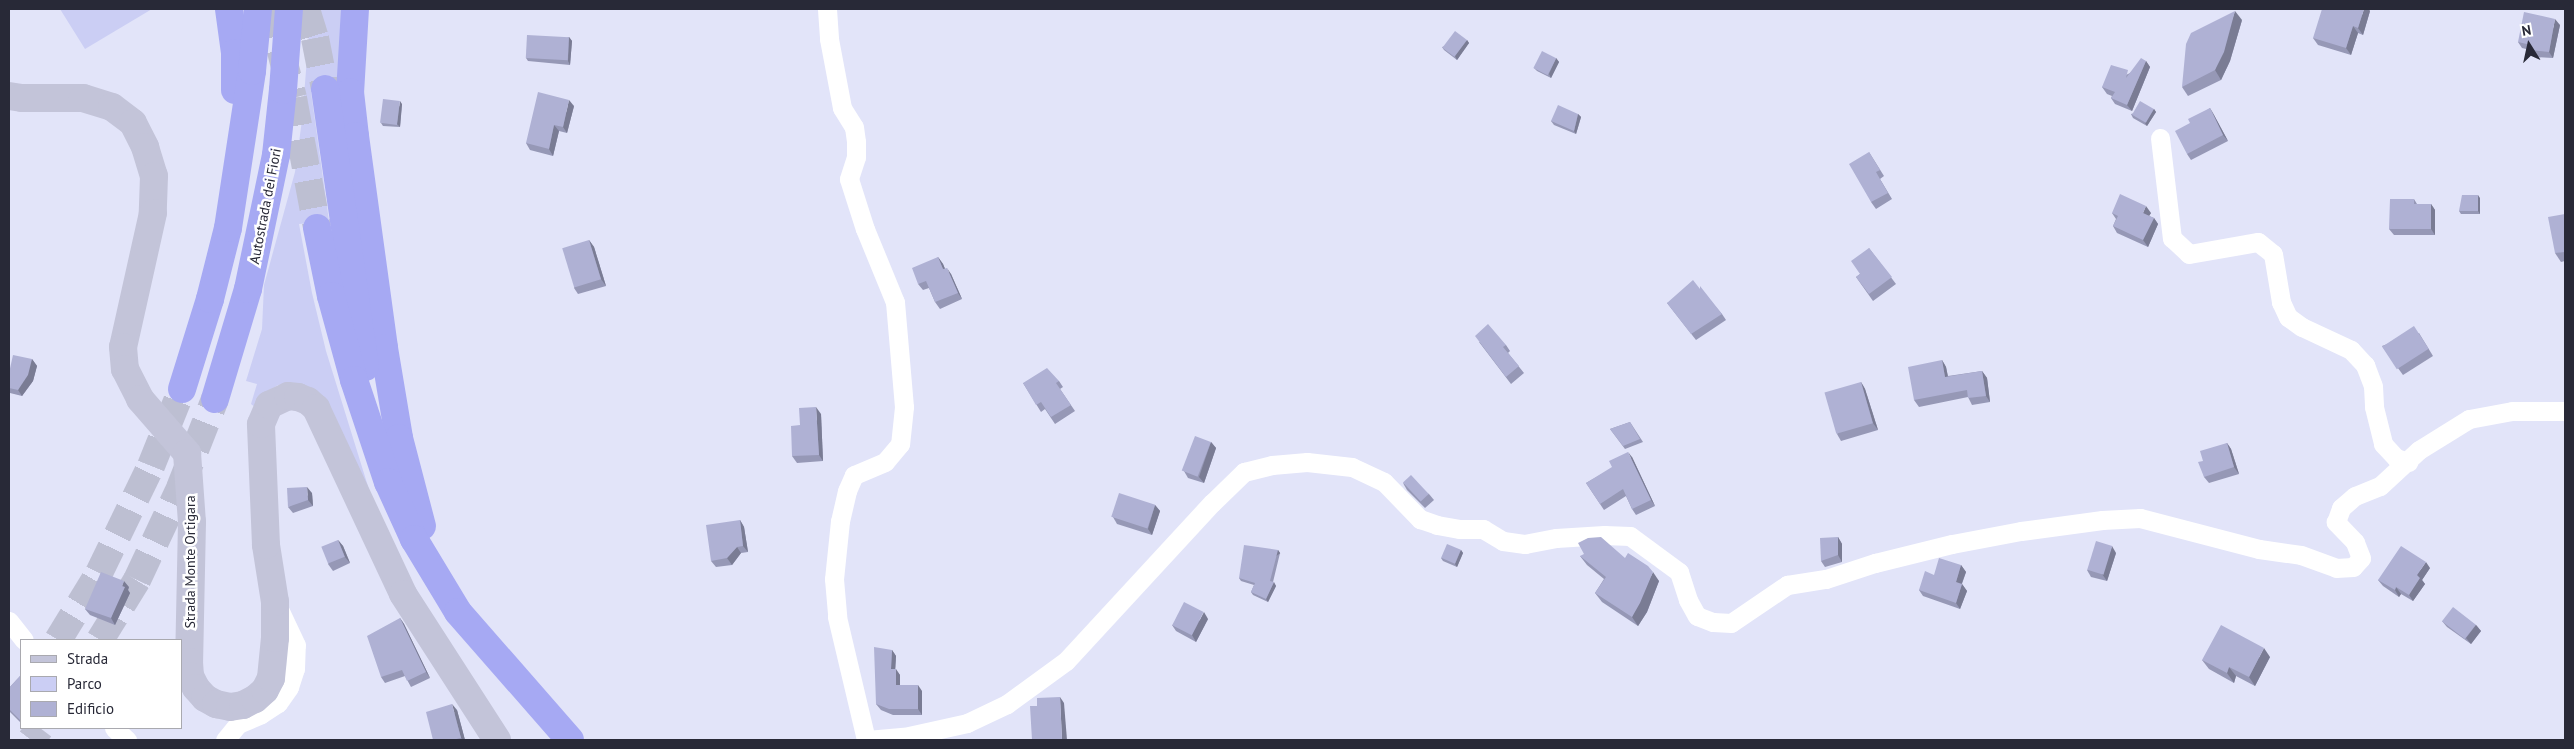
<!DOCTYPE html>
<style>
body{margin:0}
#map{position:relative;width:2574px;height:749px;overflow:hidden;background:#e2e4f9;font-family:"PT Sans",sans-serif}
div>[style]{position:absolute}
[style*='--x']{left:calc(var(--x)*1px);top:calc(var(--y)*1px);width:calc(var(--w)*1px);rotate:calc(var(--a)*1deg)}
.green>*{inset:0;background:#cbcef4}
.motorway-tunnel>*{height:28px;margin-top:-14px;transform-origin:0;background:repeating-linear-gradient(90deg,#bdbfd2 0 28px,transparent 0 42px)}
.minor>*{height:19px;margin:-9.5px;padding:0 9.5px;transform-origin:9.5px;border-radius:9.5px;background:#fff}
.secondary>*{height:28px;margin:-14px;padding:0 14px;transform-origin:14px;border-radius:14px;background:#c3c4d9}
.motorway>*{height:28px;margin:-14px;padding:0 14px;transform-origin:14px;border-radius:14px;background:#a6a9f3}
.wall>*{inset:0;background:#9698b6}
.shaded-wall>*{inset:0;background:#7a7c94;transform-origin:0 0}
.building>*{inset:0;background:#afb1d4;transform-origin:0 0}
span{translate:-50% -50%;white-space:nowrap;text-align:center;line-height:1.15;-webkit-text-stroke:5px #fff;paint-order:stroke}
.street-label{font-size:14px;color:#282937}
.frame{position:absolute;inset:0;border:10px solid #282937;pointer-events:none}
.legend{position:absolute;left:20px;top:639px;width:162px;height:90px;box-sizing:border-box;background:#fff;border:1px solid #a9a9af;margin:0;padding:6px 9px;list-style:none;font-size:15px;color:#282937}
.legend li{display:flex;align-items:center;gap:10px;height:25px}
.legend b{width:25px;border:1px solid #a9a9af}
.north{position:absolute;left:2504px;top:20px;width:50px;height:50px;-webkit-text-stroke:4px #fff;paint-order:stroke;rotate:350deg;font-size:14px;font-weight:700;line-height:20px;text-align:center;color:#282937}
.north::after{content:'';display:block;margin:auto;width:18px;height:22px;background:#282937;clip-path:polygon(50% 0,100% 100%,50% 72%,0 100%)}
</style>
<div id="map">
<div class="green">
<i style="clip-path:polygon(60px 9px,152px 9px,85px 49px)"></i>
<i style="clip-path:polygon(311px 9px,343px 9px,339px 88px,311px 92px,329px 221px,299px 224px,312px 293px,326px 351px,380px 525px,287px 384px,278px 385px,262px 395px,255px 407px,251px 404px,257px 384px,246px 381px,262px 329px,264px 285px,295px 172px,302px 120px)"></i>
</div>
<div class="motorway-tunnel">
<i style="--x:270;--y:9;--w:92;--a:75.5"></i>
<i style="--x:293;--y:98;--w:132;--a:79.5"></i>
<i style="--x:306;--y:9;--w:30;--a:73"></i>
<i style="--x:315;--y:38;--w:52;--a:78.9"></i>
<i style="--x:58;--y:640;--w:79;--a:-58.5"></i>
<i style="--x:99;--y:573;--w:119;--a:-64.1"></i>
<i style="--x:151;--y:466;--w:83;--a:-68.1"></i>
<i style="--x:100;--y:640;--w:70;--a:-58.3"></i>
<i style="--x:137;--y:580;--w:102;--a:-64.9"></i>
<i style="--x:180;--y:488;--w:96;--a:-68.5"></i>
<i style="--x:31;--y:740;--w:15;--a:-53"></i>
</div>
<div class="minor">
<i style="--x:827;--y:9;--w:30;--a:86"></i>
<i style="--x:829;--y:39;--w:70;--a:79.3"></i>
<i style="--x:842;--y:108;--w:22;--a:58"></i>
<i style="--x:854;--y:127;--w:15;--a:82"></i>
<i style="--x:856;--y:142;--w:15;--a:90"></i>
<i style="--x:856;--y:157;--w:23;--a:108"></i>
<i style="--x:849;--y:179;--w:52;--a:72.3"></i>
<i style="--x:865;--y:229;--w:79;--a:67.7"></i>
<i style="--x:895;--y:302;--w:105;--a:85.1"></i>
<i style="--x:904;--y:407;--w:37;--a:96"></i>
<i style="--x:900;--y:444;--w:23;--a:130"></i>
<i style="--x:885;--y:462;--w:34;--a:157"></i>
<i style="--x:854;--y:475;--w:17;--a:114"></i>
<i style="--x:847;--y:491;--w:31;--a:103"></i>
<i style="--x:840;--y:521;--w:58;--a:95.9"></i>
<i style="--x:834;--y:579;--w:38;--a:85"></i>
<i style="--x:837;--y:617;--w:126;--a:76.7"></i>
<i style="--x:2160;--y:138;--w:101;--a:83.2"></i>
<i style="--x:2172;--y:238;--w:23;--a:43"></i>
<i style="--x:2189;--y:254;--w:70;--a:-9.9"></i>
<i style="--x:2258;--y:242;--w:19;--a:39"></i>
<i style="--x:2273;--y:254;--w:49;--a:80.5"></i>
<i style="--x:2281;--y:302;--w:17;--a:65"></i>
<i style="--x:2288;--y:317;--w:17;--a:36"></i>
<i style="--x:2302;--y:327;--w:54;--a:25.1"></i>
<i style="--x:2351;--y:350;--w:21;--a:47"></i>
<i style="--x:2365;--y:365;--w:22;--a:69"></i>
<i style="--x:2373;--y:386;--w:21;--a:87"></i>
<i style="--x:2374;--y:407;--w:38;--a:76"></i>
<i style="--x:2383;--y:444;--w:19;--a:47"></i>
<i style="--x:2396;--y:458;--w:13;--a:18"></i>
<i style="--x:9;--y:621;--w:24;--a:52"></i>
<i style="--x:114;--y:728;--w:18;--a:43"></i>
<i style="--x:225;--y:740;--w:21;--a:-51"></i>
<i style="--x:238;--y:724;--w:25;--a:-23"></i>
<i style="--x:261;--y:714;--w:20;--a:-33"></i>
<i style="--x:278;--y:703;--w:19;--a:-55"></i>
<i style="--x:289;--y:687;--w:19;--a:-72"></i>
<i style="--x:295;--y:669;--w:24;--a:-88"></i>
<i style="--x:296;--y:645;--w:42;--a:-115.3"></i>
<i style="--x:867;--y:740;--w:37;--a:-5"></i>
<i style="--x:904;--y:737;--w:65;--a:-12.5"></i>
<i style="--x:967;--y:723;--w:44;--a:-25.4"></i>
<i style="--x:1007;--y:704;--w:73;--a:-36.1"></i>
<i style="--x:1066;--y:661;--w:215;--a:-47.3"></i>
<i style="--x:1212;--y:503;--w:45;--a:-44.1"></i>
<i style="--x:1244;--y:472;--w:29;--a:-14"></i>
<i style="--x:1272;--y:465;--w:35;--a:-5"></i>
<i style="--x:1307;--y:462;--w:45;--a:6.3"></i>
<i style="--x:1352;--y:467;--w:35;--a:25"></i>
<i style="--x:1384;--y:482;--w:52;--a:45.8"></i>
<i style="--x:1420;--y:519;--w:18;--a:19"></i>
<i style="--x:1437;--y:525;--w:22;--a:10"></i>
<i style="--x:1459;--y:529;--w:24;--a:0"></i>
<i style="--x:1483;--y:529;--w:23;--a:31"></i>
<i style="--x:1503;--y:541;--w:22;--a:8"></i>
<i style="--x:1525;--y:544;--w:32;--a:-11"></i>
<i style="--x:1556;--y:538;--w:48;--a:-3.6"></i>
<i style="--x:1604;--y:535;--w:26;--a:2"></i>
<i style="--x:1630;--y:536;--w:61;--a:36.3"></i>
<i style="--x:1679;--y:572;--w:29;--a:72"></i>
<i style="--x:1688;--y:600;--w:18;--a:61"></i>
<i style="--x:1697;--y:616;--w:17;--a:21"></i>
<i style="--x:1713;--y:622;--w:18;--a:3"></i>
<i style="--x:1731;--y:623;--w:68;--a:-34.2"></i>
<i style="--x:1787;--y:585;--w:39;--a:-9"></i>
<i style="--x:1826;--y:579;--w:52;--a:-18.1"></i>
<i style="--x:1875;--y:563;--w:79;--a:-13.9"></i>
<i style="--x:1952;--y:544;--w:70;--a:-10.7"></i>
<i style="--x:2021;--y:531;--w:82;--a:-7.7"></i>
<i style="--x:2102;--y:520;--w:38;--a:-3"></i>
<i style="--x:2140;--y:518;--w:123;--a:14.6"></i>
<i style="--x:2259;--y:549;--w:42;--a:8.1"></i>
<i style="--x:2301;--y:555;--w:37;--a:20"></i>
<i style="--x:2336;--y:568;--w:17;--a:-3"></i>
<i style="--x:2353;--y:567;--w:12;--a:-48"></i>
<i style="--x:2361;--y:558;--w:17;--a:-111"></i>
<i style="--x:2355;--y:542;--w:28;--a:-134"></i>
<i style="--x:2336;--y:522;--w:15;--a:-70"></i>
<i style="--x:2341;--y:508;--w:18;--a:-41"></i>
<i style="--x:2355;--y:496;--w:27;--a:-22"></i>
<i style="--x:2380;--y:486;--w:53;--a:-42.7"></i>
<i style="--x:2419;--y:450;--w:59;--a:-31.8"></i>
<i style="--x:2469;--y:419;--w:44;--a:-10.5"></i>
<i style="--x:2512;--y:411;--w:53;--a:0"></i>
</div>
<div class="secondary">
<i style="--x:9;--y:96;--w:13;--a:9"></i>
<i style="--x:22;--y:98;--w:61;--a:0"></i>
<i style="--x:83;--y:98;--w:30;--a:17"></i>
<i style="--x:112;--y:107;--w:26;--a:37"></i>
<i style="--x:133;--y:123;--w:27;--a:63"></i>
<i style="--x:145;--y:147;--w:30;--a:73"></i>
<i style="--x:154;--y:176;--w:37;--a:92"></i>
<i style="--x:153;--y:213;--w:137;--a:102.6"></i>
<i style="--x:123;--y:347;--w:22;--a:85"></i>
<i style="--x:125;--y:369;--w:34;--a:63"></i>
<i style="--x:140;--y:399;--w:72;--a:49"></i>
<i style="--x:187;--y:453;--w:69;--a:85.9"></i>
<i style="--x:192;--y:522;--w:140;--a:91.2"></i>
<i style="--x:189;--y:662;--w:14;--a:86"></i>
<i style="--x:190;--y:676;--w:13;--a:63"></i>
<i style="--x:196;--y:688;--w:13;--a:48"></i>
<i style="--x:205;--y:698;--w:13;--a:29"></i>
<i style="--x:216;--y:704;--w:14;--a:12"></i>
<i style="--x:230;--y:707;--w:13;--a:-9"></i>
<i style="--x:243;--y:705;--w:13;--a:-27"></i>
<i style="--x:255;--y:699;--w:13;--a:-42"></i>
<i style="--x:265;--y:690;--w:13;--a:-63"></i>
<i style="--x:271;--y:678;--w:40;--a:-84.3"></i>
<i style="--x:275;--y:638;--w:36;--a:-90"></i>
<i style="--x:275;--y:602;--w:58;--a:-99"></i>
<i style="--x:266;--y:545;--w:121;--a:-92.4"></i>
<i style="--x:261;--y:424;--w:21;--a:-67"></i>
<i style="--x:269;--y:405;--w:21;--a:-25"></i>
<i style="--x:288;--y:396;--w:10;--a:6"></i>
<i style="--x:298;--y:397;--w:11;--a:22"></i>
<i style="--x:308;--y:401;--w:11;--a:41"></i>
<i style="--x:316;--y:408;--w:205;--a:64.9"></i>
<i style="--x:403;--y:594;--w:174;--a:57.2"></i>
</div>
<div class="motorway">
<i style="--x:229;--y:9;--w:44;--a:82.2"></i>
<i style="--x:235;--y:53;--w:37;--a:90"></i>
<i style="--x:355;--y:9;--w:83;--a:93.4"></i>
<i style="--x:350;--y:92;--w:44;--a:83.5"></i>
<i style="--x:355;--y:136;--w:214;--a:82.2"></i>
<i style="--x:384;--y:348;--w:91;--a:80.5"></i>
<i style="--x:399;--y:438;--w:91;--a:75.4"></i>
<i style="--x:325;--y:89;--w:281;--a:81.8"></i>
<i style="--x:317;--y:228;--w:69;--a:78.4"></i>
<i style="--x:331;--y:296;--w:87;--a:74.7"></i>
<i style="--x:354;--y:380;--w:108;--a:71.6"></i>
<i style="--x:388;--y:482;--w:63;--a:65.5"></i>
<i style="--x:414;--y:539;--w:85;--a:58.9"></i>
<i style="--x:458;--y:612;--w:170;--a:48.8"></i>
<i style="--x:182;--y:389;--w:94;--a:-72.7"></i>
<i style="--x:210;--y:299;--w:73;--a:-75.8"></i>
<i style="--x:228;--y:228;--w:159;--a:-81.3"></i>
<i style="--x:252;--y:71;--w:62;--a:-84.5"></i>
<i style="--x:215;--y:399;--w:115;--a:-73.3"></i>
<i style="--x:248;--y:289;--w:137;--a:-78.2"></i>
<i style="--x:276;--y:155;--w:65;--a:-83.9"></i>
<i style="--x:283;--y:90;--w:81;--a:-85.8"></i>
</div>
<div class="wall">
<i style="clip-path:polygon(2370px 11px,2363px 35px,2358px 33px,2351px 55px,2318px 45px,2313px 38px)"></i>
<i style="clip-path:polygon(2242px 20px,2230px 61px,2221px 80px,2188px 96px,2182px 87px)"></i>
<i style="clip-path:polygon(2560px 25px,2553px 58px,2534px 57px,2530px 50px,2522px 48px,2518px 42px)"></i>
<i style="clip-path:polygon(569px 37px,572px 41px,570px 65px,528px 61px,526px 58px)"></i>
<i style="clip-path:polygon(1467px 40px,1469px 43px,1457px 60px,1444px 50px,1442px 47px)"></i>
<i style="clip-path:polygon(1556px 58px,1559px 62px,1551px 78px,1537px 71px,1534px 68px)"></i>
<i style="clip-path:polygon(2146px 61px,2150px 67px,2132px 111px,2115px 104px,2111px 98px,2112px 96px,2107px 94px,2102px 87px,2130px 73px)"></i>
<i style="clip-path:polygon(402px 104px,400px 127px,383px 126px,381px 123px)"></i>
<i style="clip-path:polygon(574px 106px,567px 133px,559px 131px,553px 156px,530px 150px,526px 143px)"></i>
<i style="clip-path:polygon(2210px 108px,2214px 115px,2228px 141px,2191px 160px,2187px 154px,2190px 123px)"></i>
<i style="clip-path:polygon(2154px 109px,2156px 112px,2147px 126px,2133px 118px,2131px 114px)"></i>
<i style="clip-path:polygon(1578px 114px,1581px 117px,1576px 134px,1554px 125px,1551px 121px)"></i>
<i style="clip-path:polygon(1869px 152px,1884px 176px,1880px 179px,1892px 199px,1876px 209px,1871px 202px)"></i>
<i style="clip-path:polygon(2480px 198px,2480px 214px,2461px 214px,2459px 211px)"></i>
<i style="clip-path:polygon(2414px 199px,2417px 204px,2431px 204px,2435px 210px,2435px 235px,2394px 235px,2389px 229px)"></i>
<i style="clip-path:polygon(2112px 213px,2151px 213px,2149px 216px,2154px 218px,2158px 224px,2148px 247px,2117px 233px,2113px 226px,2116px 219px)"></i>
<i style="clip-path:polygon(2565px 214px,2565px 261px,2561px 262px,2555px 253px)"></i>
<i style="clip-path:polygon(589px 240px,594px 247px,606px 286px,578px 294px,574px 288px)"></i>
<i style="clip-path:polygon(1869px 248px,1896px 284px,1873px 301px,1856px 277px,1860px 274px)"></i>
<i style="clip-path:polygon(938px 257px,943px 264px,945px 269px,951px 274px,962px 299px,940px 309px,935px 302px,929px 288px,923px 290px,918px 284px)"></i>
<i style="clip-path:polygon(1700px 289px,1722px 314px,1726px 320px,1696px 340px,1667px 303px)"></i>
<i style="clip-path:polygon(2419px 333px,2433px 356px,2403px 375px,2382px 346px)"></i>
<i style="clip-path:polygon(1479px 342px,1506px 345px,1510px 351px,1508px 353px,1524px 373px,1511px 384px)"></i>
<i style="clip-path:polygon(32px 359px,37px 366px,33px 381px,22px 396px,10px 393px,9px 391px,9px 373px)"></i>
<i style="clip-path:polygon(1942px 360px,1946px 367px,1948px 376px,1982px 371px,1987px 378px,1990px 402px,1972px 405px,1968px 397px,1919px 407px,1914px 400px)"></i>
<i style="clip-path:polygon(1059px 381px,1063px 387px,1060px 389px,1075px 411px,1055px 424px,1045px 409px,1041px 412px,1023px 383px)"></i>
<i style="clip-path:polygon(1861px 382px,1865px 389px,1878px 430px,1841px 441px,1837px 434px)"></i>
<i style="clip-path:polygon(821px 414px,823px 461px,797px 463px,792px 456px)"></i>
<i style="clip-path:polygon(1630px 422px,1643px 442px,1625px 449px,1610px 429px)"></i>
<i style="clip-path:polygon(1211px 442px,1216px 448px,1204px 483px,1188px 478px,1184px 471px)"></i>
<i style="clip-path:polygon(2227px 443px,2231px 449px,2239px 474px,2209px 483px,2204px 477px,2203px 461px)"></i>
<i style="clip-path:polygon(1632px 457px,1655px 506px,1636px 515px,1632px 509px,1626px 496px,1604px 510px,1586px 483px)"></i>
<i style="clip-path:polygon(1403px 483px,1429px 494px,1434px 500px,1425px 508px,1407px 490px)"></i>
<i style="clip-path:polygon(312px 493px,313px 506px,293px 513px,288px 507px)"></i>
<i style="clip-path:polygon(1155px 505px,1160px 511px,1152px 535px,1117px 524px,1113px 517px)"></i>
<i style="clip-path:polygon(740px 520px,744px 527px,748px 552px,741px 553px,732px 565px,716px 567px,711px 561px)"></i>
<i style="clip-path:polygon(1838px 537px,1842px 544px,1842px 562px,1825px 567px,1821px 561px)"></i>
<i style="clip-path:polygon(338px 540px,343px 546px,350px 563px,333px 571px,328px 564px)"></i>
<i style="clip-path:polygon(1278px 550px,1280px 553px,1273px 582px,1276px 586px,1268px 602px,1253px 595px,1251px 592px,1254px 585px,1241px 581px,1239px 578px)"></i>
<i style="clip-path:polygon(1461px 550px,1463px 553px,1457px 567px,1443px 561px,1441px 558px)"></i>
<i style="clip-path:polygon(2116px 553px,2107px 581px,2091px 577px,2087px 570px)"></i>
<i style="clip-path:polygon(1580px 556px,1625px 558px,1659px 581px,1647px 612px,1638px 626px,1602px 602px,1595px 593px,1604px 579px,1587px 565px)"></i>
<i style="clip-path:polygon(1961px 565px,1966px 572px,1962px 584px,1967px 591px,1960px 609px,1923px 596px,1919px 590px)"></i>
<i style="clip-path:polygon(2430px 568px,2422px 580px,2425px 584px,2413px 601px,2401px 594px,2399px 597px,2383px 586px,2378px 580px)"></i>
<i style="clip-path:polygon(129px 587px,128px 590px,130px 593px,115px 625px,90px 615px,85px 609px)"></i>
<i style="clip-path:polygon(400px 618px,404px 624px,430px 678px,411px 687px,405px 676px,385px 683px,381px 677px)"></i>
<i style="clip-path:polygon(1208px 619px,1196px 642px,1176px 631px,1172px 625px)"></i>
<i style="clip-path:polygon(2442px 621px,2476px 625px,2481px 631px,2471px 644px,2447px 627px)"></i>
<i style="clip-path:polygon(892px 650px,896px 656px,895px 669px,900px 675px,900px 685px,922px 691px,922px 715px,893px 715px,881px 710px,876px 704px)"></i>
<i style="clip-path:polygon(2270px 657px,2255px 686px,2236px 676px,2234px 683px,2209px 669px,2202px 660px)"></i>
<i style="clip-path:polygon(21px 675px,21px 723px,9px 711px,9px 688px)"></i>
<i style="clip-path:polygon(457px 710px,465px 740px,433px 740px)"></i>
</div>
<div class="shaded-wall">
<i style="clip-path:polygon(2364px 9px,2369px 9px,2370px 11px,2363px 35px,2358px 28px)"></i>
<i style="clip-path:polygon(2235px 11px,2242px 20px,2230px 61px,2221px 80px,2215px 70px)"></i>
<i style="clip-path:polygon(2555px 19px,2560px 25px,2553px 58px,2549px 52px)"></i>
<i style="clip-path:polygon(2353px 26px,2358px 33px,2351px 55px,2346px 48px)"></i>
<i style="clip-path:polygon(569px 37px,572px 41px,570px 65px,568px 61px)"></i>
<i style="clip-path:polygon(1467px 40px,1469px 43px,1457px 60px,1455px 56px)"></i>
<i style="clip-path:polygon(1556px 58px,1559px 62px,1551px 78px,1549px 74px)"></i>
<i style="clip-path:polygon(2146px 61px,2150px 67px,2132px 111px,2127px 105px)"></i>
<i style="clip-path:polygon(569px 100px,574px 106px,567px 133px,563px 127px)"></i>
<i style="clip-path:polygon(400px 101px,402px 104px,400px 127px,397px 124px)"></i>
<i style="clip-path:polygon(2210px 108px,2214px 115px,2228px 141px,2223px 135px)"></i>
<i style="clip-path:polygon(2154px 109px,2156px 112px,2147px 126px,2145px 123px)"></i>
<i style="clip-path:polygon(1578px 114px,1581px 117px,1576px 134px,1574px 131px)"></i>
<i style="clip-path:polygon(554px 125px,559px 131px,553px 156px,549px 149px)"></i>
<i style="clip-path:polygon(2478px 195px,2480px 198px,2480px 214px,2478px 211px)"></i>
<i style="clip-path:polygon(2431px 204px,2435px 210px,2435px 235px,2431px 229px)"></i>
<i style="clip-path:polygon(2146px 206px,2151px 213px,2147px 219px,2143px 213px)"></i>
<i style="clip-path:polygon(2154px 218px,2158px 224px,2148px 247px,2143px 240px)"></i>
<i style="clip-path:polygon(589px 240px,594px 247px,606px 286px,601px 279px)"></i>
<i style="clip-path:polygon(938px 257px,943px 264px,948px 276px,943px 269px)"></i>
<i style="clip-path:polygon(947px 268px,951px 274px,962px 299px,958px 293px)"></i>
<i style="clip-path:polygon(32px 359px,37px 366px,33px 381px,22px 396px,18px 390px)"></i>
<i style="clip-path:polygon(1942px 360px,1946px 367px,1949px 383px,1945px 377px)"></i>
<i style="clip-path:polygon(1982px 371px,1987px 378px,1990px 402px,1986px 396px)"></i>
<i style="clip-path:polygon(1861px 382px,1865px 389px,1878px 430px,1873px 423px)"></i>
<i style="clip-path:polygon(816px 407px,821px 414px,823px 461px,819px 455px)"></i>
<i style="clip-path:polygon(1211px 442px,1216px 448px,1204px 483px,1199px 477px)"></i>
<i style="clip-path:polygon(2227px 443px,2231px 449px,2239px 474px,2234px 467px)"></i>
<i style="clip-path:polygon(1628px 452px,1632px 457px,1655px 506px,1651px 500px)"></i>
<i style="clip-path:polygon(307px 487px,312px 493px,313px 506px,308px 500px)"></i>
<i style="clip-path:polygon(1155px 505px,1160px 511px,1152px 535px,1148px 529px)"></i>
<i style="clip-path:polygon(740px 520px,744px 527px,748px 552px,743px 546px)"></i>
<i style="clip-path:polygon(1838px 537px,1842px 544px,1842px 562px,1838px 555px)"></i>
<i style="clip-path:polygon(338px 540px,343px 546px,350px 563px,345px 557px)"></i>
<i style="clip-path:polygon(2112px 546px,2116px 553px,2107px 581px,2102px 574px)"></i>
<i style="clip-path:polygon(737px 547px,741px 553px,732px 565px,727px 558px)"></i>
<i style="left:1278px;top:550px;width:4px;height:32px;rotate:56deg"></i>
<i style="clip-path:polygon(1461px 550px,1463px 553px,1457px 567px,1455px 564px)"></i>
<i style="clip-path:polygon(2426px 562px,2430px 568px,2422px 580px,2425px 584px,2413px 601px,2409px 595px,2417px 575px)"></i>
<i style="clip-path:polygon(1961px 565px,1966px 572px,1960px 588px,1956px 582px)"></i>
<i style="clip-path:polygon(1653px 572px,1659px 581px,1647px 612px,1638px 626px,1632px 617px)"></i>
<i style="clip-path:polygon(124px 581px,129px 587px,128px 590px,130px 593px,115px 625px,111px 618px)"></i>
<i style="clip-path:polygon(1274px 582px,1276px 586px,1268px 602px,1266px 599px)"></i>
<i style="clip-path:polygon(1962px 584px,1967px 591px,1960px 609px,1956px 603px)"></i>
<i style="clip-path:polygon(2396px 587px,2401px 594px,2399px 597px,2395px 590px)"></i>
<i style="clip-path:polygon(1204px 612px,1208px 619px,1196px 642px,1192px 635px)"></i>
<i style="clip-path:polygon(400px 618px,404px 624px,430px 678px,426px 672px)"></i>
<i style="clip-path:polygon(2476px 625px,2481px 631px,2471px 644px,2466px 638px)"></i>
<i style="clip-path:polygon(2264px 648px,2270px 657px,2255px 686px,2249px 677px)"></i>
<i style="clip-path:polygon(892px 650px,896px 656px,895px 675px,891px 669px)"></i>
<i style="clip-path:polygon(2229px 667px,2236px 676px,2234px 683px,2227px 673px)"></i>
<i style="clip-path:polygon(896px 669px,900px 675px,900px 691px,896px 685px)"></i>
<i style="clip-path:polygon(918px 685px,922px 691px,922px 715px,918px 709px)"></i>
<i style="clip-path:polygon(1060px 697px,1064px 703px,1067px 740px,1062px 740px)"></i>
<i style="clip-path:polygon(452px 704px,457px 710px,465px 740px,463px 740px,461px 738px)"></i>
</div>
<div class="building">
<i style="clip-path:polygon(2322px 9px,2364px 9px,2358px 28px,2353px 26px,2346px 48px,2313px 38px)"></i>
<i style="clip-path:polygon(2235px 11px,2224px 52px,2215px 70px,2182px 87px,2186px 44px,2191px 33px)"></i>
<i style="clip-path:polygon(2524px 12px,2555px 19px,2549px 52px,2530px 50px,2531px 45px,2518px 42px)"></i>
<i style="left:1455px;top:31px;width:15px;height:21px;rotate:37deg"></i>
<i style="left:527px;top:35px;width:42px;height:23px;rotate:3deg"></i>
<i style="left:1542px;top:51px;width:16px;height:19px;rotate:27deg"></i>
<i style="clip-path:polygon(2141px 58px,2146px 61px,2127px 105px,2111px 98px,2115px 92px,2102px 87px,2111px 65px,2128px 70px,2126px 78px)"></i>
<i style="clip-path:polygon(538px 92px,569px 100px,563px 127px,554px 125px,549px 149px,526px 143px)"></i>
<i style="left:383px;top:99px;width:17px;height:24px;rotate:7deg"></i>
<i style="left:2140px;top:101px;width:16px;height:16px;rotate:30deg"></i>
<i style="clip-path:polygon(1558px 105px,1578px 114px,1574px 131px,1551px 121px)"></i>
<i style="clip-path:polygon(2210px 108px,2223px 135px,2187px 154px,2175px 131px,2190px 123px,2188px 119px)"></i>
<i style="clip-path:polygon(1869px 152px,1880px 170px,1876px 172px,1888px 193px,1871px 202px,1849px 164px)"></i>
<i style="clip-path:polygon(2120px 194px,2146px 206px,2143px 213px,2154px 218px,2143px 240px,2113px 226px,2118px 216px,2112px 213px)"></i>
<i style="clip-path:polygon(2462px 195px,2478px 195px,2478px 211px,2459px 211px)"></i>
<i style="clip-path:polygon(2390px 199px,2414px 199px,2414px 204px,2431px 204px,2431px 229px,2389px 229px)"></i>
<i style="clip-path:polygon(2565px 214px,2565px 252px,2555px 253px,2548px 217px)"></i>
<i style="left:589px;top:240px;width:41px;height:28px;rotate:73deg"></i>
<i style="clip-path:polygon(1869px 248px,1892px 277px,1869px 294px,1856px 277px,1860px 274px,1851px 261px)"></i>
<i style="clip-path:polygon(938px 257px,943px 269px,947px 268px,958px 293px,935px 302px,926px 281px,918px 284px,912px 268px)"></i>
<i style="clip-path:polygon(1693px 280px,1700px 289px,1700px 286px,1722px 314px,1691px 334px,1667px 303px)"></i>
<i style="clip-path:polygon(1488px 324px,1506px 345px,1503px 347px,1519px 366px,1506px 377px,1475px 336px)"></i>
<i style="left:2414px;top:326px;width:27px;height:38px;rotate:57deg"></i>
<i style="clip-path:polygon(13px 355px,32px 359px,28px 375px,18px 390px,9px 388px,9px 373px)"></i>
<i style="clip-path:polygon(1942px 360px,1945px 377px,1982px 371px,1986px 396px,1968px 398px,1967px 390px,1914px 400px,1908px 367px)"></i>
<i style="clip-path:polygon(1047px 368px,1059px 381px,1056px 383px,1071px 405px,1051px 417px,1041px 402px,1036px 405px,1023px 383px)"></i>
<i style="left:1861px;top:382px;width:43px;height:38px;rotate:74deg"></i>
<i style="clip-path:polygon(816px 407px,819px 455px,792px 456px,791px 426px,800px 425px,799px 408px)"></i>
<i style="clip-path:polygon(1630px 422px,1640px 439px,1623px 446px,1610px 429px)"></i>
<i style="left:1195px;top:436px;width:17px;height:37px;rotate:21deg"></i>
<i style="clip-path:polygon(2227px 443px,2234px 467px,2204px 477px,2198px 462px,2203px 461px,2200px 451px)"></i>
<i style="clip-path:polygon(1628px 452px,1651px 500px,1632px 509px,1623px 489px,1600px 504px,1586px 483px,1612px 467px,1609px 461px)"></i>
<i style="left:1411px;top:475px;width:26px;height:11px;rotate:47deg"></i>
<i style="clip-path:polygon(307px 487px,308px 500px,288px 507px,287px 488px)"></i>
<i style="left:1119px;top:493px;width:38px;height:25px;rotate:18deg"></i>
<i style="clip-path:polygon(740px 520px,743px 546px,737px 547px,727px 558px,711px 561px,706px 525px)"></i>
<i style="clip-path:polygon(1601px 537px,1625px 558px,1628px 553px,1648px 566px,1653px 572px,1640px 603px,1632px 617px,1595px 593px,1606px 577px,1580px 556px,1584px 554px,1578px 543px,1588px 538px)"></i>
<i style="clip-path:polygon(1838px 537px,1838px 555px,1821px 561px,1820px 538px)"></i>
<i style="left:338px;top:540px;width:18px;height:18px;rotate:68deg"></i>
<i style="left:2096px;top:541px;width:17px;height:30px;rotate:17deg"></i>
<i style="left:1447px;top:544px;width:15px;height:15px;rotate:23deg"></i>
<i style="clip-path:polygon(1244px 545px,1278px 550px,1270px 581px,1274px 582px,1266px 599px,1251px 592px,1255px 583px,1239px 578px)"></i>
<i style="clip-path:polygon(2401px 546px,2426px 562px,2417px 575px,2420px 578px,2409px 595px,2396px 587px,2395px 590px,2378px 580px)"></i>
<i style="clip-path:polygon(1939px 558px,1961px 565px,1956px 582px,1962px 584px,1956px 603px,1919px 590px,1925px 571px,1934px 575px)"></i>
<i style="clip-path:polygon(101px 572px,124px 581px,122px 586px,125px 587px,111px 618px,85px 609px)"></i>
<i style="left:1184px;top:602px;width:22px;height:26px;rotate:27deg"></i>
<i style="left:2453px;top:607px;width:29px;height:18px;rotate:38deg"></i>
<i style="clip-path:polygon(400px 618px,426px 672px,407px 681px,402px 670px,381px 677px,367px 636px)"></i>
<i style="clip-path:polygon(2221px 625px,2264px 648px,2249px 677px,2229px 667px,2227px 673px,2202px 660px)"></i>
<i style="clip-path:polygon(874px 647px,892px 650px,891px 669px,896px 669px,896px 685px,918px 685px,918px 709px,889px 709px,876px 704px)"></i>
<i style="clip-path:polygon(21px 675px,21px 718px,20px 720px,9px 709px,9px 688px)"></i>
<i style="clip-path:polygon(1060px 697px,1062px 740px,1032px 740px,1030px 706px,1037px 706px,1037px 698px)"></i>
<i style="clip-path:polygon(452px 704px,461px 738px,452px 740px,433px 740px,426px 712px)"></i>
</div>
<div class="street-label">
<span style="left:265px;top:206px;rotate:-79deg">Autostrada dei Fiori</span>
<span style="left:190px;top:562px;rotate:-90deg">Strada Monte Ortigara</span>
</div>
<div class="frame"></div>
<ul class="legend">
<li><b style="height:6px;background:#c3c4d9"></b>Strada</li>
<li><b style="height:14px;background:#cbcef4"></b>Parco</li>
<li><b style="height:14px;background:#afb1d4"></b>Edificio</li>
</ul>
<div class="north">N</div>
</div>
